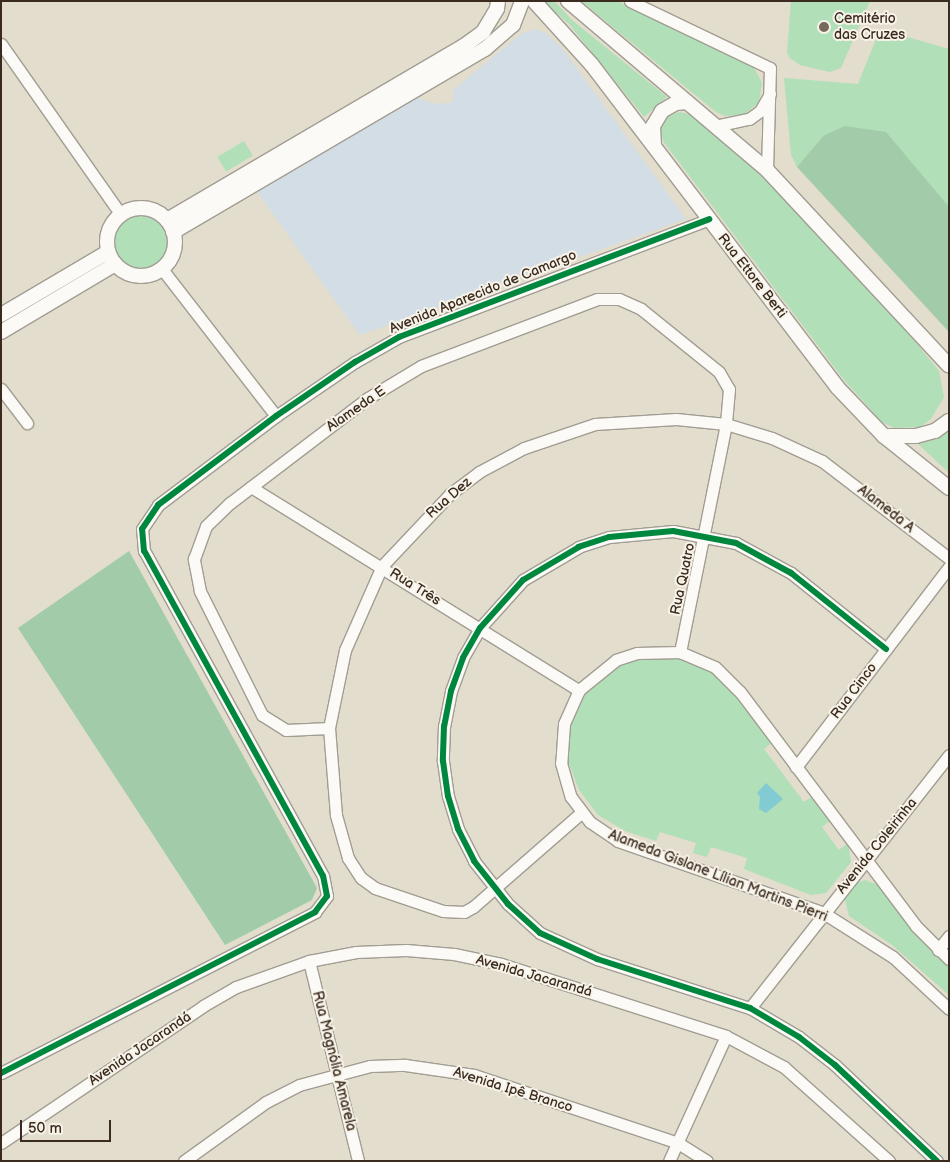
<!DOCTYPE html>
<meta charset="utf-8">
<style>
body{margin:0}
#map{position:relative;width:950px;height:1162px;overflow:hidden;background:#e2ddcc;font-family:"Balsamiq Sans",sans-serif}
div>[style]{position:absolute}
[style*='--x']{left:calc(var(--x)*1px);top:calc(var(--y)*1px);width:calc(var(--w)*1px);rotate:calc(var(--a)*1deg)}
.built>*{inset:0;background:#d3dde5}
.green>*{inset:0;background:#b0dfb8;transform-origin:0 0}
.round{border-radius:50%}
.forest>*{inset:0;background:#a2cca9}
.water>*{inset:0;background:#83cbd3}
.roads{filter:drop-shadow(1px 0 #a29d92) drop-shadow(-1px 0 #a29d92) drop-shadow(0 1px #a29d92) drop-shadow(0 -1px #a29d92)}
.minor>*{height:11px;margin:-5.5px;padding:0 5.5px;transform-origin:5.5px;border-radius:5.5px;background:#fbfaf7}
.tertiary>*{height:14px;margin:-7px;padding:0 7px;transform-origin:7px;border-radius:7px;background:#fbfaf7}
.tertiary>.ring{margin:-7px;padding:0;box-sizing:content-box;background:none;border:14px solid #fbfaf7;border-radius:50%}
.cycleway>*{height:6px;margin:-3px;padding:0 3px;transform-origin:3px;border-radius:3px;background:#00873e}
.dots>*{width:14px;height:14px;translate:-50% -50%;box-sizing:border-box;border:2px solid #f7f3e8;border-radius:50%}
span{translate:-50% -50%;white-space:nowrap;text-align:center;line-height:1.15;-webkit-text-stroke:4px #f7f3e8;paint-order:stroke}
.poi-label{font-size:14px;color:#3b2a1e}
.left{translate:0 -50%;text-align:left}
.street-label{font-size:14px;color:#3b2a1e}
.frame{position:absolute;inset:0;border:2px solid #3b2a1e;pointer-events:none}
.scale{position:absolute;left:20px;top:1120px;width:91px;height:22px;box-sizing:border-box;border:2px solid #3b2a1e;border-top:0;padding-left:6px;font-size:15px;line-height:18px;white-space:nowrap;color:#3b2a1e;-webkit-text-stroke:4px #f7f3e8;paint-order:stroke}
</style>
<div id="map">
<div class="built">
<i style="clip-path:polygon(535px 29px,546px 33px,562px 48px,686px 219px,360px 335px,257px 192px,417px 98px,436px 104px,453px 102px,453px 90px,521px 34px)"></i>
</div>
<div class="green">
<i style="clip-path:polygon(543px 1px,554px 1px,572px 20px,667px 97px,644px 117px,569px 24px)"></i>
<i style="clip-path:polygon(581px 1px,617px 1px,753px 66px,762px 83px,759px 102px,744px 115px,725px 116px,716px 112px)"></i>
<i style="clip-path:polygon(791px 1px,870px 1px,841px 68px,830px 72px,800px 65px,790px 58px,787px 53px)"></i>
<i style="clip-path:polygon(880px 29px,949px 49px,949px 207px,823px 136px,797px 167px,791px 155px,784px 78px,858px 84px)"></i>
<i style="clip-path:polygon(679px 112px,692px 115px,769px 181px,886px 306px,939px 371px,944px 397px,931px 419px,920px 427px,894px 428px,882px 422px,844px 380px,663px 141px,660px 127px,668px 117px)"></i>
<i style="left:244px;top:141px;width:17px;height:31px;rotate:59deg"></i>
<i class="round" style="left:113px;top:214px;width:56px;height:56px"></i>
<i style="clip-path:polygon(949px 431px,949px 473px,915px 441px,932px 440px)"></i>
<i style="clip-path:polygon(673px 654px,703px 663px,728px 682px,773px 742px,764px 749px,804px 802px,813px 796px,831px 820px,822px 827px,839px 850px,848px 843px,851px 862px,826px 893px,811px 895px,744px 869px,747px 858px,711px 847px,707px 857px,693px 853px,696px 843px,660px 832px,656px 841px,625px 831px,598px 815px,579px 790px,568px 761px,567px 745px,568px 729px,579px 700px,588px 687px,626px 660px)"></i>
<i style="clip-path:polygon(865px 880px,878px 885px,916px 931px,949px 964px,949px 995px,892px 945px,849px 916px,844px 896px,852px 885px)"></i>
</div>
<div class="forest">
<i style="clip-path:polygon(845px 126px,886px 132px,949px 207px,949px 332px,797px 167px,823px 136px)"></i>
<i style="clip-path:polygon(129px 551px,317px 888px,312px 900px,225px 945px,18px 628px)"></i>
</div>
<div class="water">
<i style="clip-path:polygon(766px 783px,783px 799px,766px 813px,759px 809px,760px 797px,757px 793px)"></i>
</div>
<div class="roads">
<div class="minor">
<i style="--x:630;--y:1;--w:155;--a:25.6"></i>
<i style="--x:770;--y:68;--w:102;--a:91.7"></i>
<i style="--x:1;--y:44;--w:209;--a:54.9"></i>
<i style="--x:715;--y:126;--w:35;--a:-12"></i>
<i style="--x:749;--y:119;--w:14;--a:-36"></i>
<i style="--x:760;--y:111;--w:20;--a:-60"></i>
<i style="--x:162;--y:269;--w:186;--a:52.2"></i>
<i style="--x:1;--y:389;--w:43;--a:52.6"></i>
<i style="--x:251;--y:487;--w:386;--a:31.8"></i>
<i style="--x:886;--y:649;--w:122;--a:-141.3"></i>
<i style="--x:791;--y:573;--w:63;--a:-151.4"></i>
<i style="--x:736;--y:543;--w:64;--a:-169.2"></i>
<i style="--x:673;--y:531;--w:64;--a:174.6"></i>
<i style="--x:609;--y:537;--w:32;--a:162"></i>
<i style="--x:579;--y:547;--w:65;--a:149.5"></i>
<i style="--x:523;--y:580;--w:64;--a:131.9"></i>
<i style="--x:480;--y:628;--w:34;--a:120"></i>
<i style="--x:463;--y:658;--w:35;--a:110"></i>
<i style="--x:451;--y:691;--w:36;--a:101"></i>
<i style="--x:444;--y:726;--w:35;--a:92"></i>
<i style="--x:443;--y:761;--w:35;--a:82"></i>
<i style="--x:448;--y:796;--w:34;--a:73"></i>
<i style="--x:458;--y:829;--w:36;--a:63"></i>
<i style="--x:474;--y:861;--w:55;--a:51.7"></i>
<i style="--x:508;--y:904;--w:43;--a:42.2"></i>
<i style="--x:540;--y:933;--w:63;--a:24.5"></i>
<i style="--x:597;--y:959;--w:161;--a:17.8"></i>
<i style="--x:750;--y:1008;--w:57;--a:30.6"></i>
<i style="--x:799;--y:1037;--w:46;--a:37.9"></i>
<i style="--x:835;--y:1065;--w:140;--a:43.3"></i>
<i style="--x:329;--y:728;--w:43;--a:177.3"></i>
<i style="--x:286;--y:730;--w:28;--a:-148"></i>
<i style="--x:262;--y:715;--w:139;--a:-116.6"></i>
<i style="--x:200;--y:591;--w:33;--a:-101"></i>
<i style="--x:194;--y:559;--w:35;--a:-70"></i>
<i style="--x:206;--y:526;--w:33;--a:-44"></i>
<i style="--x:230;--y:503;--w:173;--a:-37.3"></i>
<i style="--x:368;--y:398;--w:62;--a:-31.1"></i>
<i style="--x:421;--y:366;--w:188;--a:-20.8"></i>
<i style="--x:597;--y:299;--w:22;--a:0"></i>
<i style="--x:619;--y:299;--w:24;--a:24"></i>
<i style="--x:641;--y:309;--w:100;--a:38.9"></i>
<i style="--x:719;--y:372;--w:20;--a:60"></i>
<i style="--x:729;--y:389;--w:35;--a:95"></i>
<i style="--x:726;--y:424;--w:233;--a:101.4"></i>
<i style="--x:796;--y:767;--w:252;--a:-52.6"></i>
<i style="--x:582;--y:812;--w:145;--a:138.9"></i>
<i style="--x:473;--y:907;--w:10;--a:151"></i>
<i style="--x:464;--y:912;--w:21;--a:-177"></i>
<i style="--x:443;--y:911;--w:72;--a:-161.3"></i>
<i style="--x:375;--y:888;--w:17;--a:-144"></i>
<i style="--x:361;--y:878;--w:24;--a:-123"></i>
<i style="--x:348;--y:858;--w:45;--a:-105.6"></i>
<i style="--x:336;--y:815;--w:87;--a:-94.6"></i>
<i style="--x:329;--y:728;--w:80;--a:-78.4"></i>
<i style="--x:345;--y:650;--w:92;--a:-66.2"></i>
<i style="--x:382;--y:566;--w:99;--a:-46.6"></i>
<i style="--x:450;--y:494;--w:36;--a:-37"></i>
<i style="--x:479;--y:472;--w:51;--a:-28.1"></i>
<i style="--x:524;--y:448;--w:75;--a:-18.7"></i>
<i style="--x:595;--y:424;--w:81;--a:-3.5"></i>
<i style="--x:676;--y:419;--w:50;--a:5.7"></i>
<i style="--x:726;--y:424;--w:48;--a:16.9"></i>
<i style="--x:772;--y:438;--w:55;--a:24.7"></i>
<i style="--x:822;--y:461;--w:160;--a:37.4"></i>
<i style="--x:938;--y:950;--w:18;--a:-52"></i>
<i style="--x:949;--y:959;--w:47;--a:-135"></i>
<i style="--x:916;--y:926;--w:293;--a:-126.9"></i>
<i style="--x:740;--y:692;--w:35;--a:-135"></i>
<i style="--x:715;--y:667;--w:38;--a:-157"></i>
<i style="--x:680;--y:652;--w:43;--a:178.7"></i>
<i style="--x:637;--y:653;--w:22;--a:162"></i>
<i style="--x:616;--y:660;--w:48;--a:141"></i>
<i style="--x:579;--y:690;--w:37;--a:114"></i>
<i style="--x:564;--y:724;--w:39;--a:94"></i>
<i style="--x:561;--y:763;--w:35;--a:74"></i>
<i style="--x:571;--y:797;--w:31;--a:53"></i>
<i style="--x:590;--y:822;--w:34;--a:34"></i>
<i style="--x:618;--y:841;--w:216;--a:19.2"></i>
<i style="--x:822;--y:912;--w:84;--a:32.4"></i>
<i style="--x:893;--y:957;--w:76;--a:42.9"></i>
<i style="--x:309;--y:961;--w:206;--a:76.2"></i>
<i style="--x:750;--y:1008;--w:322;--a:-51.8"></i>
<i style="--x:1;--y:1073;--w:353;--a:-27.1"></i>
<i style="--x:315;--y:912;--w:20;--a:-53"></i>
<i style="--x:327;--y:896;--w:20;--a:-101"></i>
<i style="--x:323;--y:876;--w:371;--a:-118.8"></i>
<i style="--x:144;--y:551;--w:22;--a:-95"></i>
<i style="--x:142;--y:529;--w:29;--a:-56"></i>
<i style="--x:158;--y:505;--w:148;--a:-37"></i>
<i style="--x:276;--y:416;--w:96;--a:-34.4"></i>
<i style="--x:355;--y:362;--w:51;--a:-29.6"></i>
<i style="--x:399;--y:337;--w:332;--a:-20.8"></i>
<i style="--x:1;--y:1143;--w:244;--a:-34.1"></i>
<i style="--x:203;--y:1006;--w:38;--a:-30"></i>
<i style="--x:236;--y:987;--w:77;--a:-19.6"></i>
<i style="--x:309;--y:961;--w:48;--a:-10.8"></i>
<i style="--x:356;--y:952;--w:50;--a:-2.3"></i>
<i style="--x:406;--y:950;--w:48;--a:4.8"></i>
<i style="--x:454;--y:954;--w:48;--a:12"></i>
<i style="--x:501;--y:964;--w:236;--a:17.7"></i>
<i style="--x:726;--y:1036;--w:66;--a:28.1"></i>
<i style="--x:784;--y:1067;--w:141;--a:41.8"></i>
<i style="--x:184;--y:1161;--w:101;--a:-35.7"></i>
<i style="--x:266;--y:1102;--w:37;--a:-27"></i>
<i style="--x:299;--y:1085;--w:73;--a:-15"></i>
<i style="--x:370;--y:1066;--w:35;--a:-2"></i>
<i style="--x:405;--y:1065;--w:70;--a:8.2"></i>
<i style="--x:474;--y:1075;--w:215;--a:18.4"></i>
<i style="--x:678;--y:1143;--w:34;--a:32"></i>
<i style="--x:669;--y:1161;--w:137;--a:-65.5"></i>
</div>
<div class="tertiary">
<i style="--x:534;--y:1;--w:86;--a:47.8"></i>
<i style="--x:592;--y:65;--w:405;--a:52.7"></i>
<i style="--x:837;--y:387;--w:68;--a:46.2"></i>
<i style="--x:884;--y:436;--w:83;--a:38.7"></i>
<i style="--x:568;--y:1;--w:261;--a:40.3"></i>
<i style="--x:767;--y:170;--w:267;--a:47.1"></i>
<i style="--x:654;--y:145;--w:19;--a:-93"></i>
<i style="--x:653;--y:126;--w:17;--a:-59"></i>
<i style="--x:662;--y:111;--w:16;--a:-30"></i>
<i style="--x:676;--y:103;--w:11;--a:-5"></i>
<i class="ring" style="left:107px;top:208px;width:54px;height:54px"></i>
<i style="--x:167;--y:220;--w:344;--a:-30.4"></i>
<i style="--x:464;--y:46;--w:24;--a:-36"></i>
<i style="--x:483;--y:32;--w:27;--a:-59"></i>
<i style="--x:497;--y:9;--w:8;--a:-83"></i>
<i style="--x:173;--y:232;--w:362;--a:-30.4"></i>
<i style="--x:485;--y:49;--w:37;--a:-41"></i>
<i style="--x:513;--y:25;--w:26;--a:-69"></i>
<i style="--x:1;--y:315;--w:124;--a:-30.5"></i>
<i style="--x:1;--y:332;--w:133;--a:-30.8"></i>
<i style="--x:884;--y:436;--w:32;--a:0"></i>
<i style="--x:916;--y:436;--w:20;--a:-15"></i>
<i style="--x:935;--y:431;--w:17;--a:-36"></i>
</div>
</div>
<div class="cycleway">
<i style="--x:886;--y:649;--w:122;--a:-141.3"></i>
<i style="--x:791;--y:573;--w:63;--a:-151.4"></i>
<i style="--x:736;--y:543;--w:64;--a:-169.2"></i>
<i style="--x:673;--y:531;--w:64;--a:174.6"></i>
<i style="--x:609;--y:537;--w:32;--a:162"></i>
<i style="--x:579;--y:547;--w:65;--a:149.5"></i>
<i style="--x:523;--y:580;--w:64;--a:131.9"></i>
<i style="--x:480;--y:628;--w:34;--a:120"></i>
<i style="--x:463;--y:658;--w:35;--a:110"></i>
<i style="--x:451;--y:691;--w:36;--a:101"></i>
<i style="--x:444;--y:726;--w:35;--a:92"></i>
<i style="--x:443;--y:761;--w:35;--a:82"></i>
<i style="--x:448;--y:796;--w:34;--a:73"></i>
<i style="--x:458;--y:829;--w:36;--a:63"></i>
<i style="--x:474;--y:861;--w:55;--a:51.7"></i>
<i style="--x:508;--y:904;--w:43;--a:42.2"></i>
<i style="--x:540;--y:933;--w:63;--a:24.5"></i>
<i style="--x:597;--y:959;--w:161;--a:17.8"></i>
<i style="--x:750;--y:1008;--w:57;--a:30.6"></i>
<i style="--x:799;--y:1037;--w:46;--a:37.9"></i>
<i style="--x:835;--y:1065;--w:140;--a:43.3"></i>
<i style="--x:1;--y:1073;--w:353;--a:-27.1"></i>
<i style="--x:315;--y:912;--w:20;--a:-53"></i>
<i style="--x:327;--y:896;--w:20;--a:-101"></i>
<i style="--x:323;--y:876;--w:371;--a:-118.8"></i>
<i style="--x:144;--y:551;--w:22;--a:-95"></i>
<i style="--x:142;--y:529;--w:29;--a:-56"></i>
<i style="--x:158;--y:505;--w:148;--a:-37"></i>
<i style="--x:276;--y:416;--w:96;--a:-34.4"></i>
<i style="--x:355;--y:362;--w:51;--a:-29.6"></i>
<i style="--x:399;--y:337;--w:332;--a:-20.8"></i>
</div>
<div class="dots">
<i style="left:824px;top:27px;background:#75695b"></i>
</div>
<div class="poi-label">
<span class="left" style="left:834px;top:27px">Cemitério<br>das Cruzes</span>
</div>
<div class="street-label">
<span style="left:752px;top:276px;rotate:52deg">Rua Ettore Berti</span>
<span style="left:483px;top:292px;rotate:-22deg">Avenida Aparecido de Camargo</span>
<span style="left:356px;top:409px;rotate:-35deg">Alameda E</span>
<span style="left:449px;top:498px;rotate:-41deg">Rua Dez</span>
<span style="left:886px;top:509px;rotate:38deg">Alameda A</span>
<span style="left:683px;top:579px;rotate:-78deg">Rua Quatro</span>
<span style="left:415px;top:587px;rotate:32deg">Rua Três</span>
<span style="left:854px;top:691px;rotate:-53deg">Rua Cinco</span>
<span style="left:877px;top:846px;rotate:-51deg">Avenida Coleirinha</span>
<span style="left:718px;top:876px;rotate:21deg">Alameda Gislane Lílian Martins Pierri</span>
<span style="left:534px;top:976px;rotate:16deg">Avenida Jacarandá</span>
<span style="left:140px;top:1049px;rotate:-34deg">Avenida Jacarandá</span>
<span style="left:334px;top:1061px;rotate:76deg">Rua Magnólia Amarela</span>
<span style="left:513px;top:1090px;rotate:17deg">Avenida Ipê Branco</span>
</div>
<div class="frame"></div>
<div class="scale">50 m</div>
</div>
